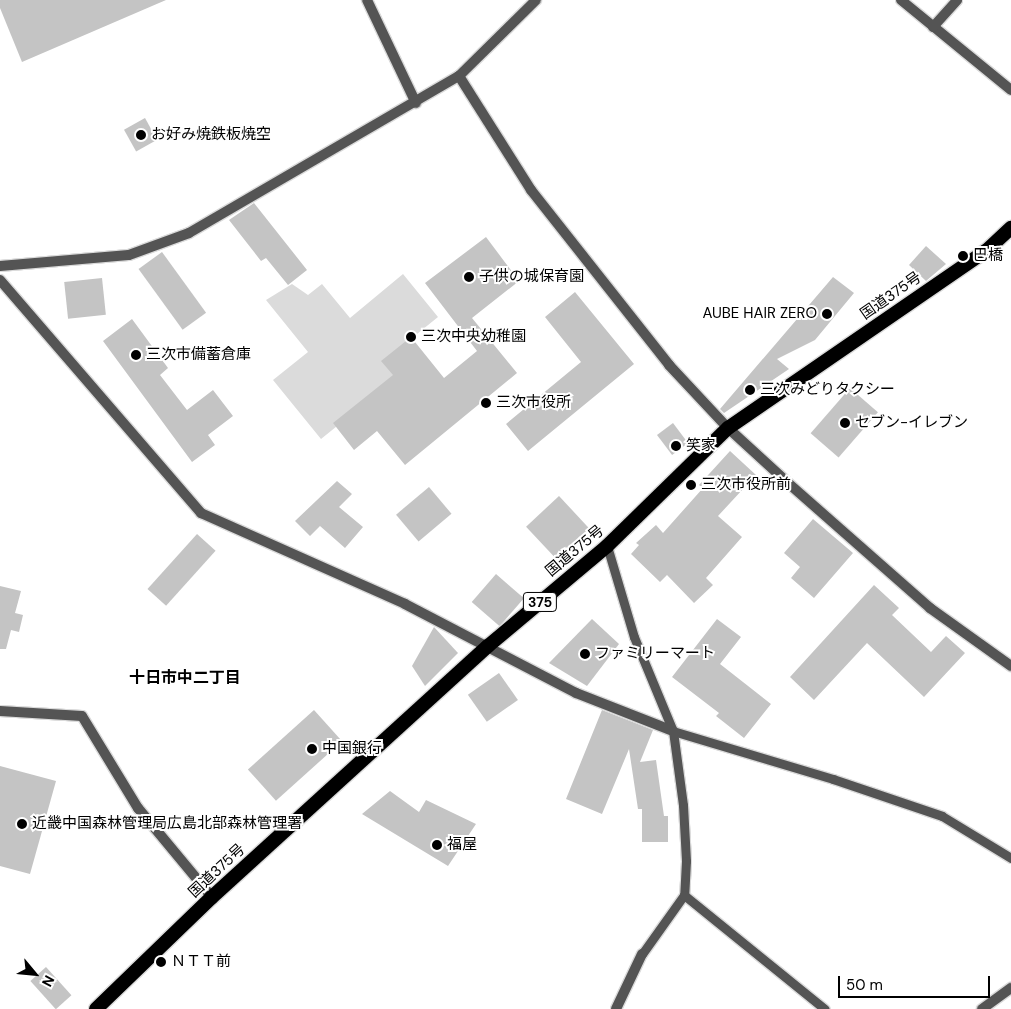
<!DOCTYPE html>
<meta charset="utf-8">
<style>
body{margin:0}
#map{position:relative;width:1011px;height:1009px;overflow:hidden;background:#fff;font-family:"DM Sans","Noto Sans JP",sans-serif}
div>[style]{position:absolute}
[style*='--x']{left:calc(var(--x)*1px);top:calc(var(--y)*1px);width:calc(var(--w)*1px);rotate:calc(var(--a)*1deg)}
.green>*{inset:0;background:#dbdbdb}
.building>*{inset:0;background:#c4c4c4;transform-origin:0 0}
.roads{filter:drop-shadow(1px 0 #dbdbdb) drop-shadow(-1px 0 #dbdbdb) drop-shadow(0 1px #dbdbdb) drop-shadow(0 -1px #dbdbdb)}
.service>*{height:9px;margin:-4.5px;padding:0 4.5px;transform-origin:4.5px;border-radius:4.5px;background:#545454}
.minor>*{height:10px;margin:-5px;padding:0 5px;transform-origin:5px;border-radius:5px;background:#545454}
.trunk>*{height:14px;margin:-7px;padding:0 7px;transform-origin:7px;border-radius:7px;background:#000}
.dots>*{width:14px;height:14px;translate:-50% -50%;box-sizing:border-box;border:2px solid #fff;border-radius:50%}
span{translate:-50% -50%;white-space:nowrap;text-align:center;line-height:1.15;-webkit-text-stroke:4px #fff;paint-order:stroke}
.shield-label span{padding:1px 4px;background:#fff;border:1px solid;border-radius:4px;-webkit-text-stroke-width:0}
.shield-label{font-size:14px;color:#000;font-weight:700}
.poi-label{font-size:15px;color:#000}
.left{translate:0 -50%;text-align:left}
.right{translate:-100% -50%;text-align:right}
.street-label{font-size:15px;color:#000}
.neighbourhood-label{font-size:16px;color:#000;font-weight:700}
.north{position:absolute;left:10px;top:949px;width:50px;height:50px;-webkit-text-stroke:4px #fff;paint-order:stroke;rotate:118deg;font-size:14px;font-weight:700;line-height:20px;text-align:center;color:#000}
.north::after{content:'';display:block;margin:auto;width:18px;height:22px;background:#000;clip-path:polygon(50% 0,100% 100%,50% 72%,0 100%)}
.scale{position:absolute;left:838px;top:976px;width:152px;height:22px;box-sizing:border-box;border:2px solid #000;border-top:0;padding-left:6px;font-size:15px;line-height:18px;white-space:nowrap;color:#000;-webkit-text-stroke:4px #fff;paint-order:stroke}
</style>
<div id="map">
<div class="green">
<i style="clip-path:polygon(403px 274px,438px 317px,386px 359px,399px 376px,321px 439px,273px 380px,308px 352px,266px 300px,292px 284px,308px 295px,322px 284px,350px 318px)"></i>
</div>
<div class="building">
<i style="clip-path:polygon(0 0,166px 0,22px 62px,0 8px)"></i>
<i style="left:145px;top:118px;width:25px;height:24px;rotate:61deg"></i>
<i style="clip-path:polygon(254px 203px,307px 270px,288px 285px,266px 258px,261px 261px,229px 220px)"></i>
<i style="clip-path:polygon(486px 237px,519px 281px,472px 318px,517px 373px,405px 465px,377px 431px,354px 450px,333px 423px,393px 375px,381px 361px,411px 337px,444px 378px,477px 351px,425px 283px)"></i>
<i style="clip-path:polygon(926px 246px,946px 264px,926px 281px,909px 265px)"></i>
<i style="left:162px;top:252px;width:75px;height:29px;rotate:54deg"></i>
<i style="clip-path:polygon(833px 277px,854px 293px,815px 340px,777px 359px,789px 369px,724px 413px,720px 409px)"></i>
<i style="left:102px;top:278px;width:37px;height:38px;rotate:84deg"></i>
<i style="clip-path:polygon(575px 292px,634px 364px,528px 451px,506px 424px,581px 362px,545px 317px)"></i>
<i style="clip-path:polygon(132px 319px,168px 368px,160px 375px,187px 410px,213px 390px,233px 416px,208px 435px,215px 445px,192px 462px,103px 341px)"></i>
<i style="left:850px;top:388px;width:37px;height:60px;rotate:41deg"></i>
<i style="left:673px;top:423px;width:25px;height:20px;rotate:53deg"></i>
<i style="clip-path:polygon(730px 451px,756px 475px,718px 516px,742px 537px,706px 578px,713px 585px,694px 603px,667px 575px,660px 582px,631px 554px,639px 545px,636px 543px,656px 525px,663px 533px,703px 488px,699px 485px)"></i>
<i style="clip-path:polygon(337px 481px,352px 494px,339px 507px,363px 527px,345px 548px,320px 526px,310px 536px,295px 521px)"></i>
<i style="left:429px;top:487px;width:35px;height:43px;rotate:50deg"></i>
<i style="left:559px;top:496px;width:45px;height:45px;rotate:47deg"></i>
<i style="clip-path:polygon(813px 519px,853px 553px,814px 598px,791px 578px,800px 567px,784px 553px)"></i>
<i style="left:197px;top:534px;width:25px;height:74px;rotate:42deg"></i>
<i style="left:496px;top:574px;width:37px;height:37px;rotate:41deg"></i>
<i style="clip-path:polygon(874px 585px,899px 608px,892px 615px,931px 652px,946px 636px,965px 653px,924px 697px,867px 643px,814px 700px,790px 677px)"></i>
<i style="clip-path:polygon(0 586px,21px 591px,15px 613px,23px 615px,19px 632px,11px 630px,6px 649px,0 649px)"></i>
<i style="clip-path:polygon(592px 619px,619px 644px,587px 686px,549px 663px)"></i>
<i style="clip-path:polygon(717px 619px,741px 637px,720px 664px,771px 704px,744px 738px,716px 716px,719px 713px,672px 677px)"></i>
<i style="clip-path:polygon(434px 627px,458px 653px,425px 686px,412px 666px)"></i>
<i style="left:499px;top:673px;width:33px;height:38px;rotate:55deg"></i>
<i style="left:314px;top:710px;width:42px;height:89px;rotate:48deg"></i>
<i style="clip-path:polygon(602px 710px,653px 730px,640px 762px,656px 760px,664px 816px,668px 816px,668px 842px,642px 842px,642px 809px,638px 809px,629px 749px,602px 814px,566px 799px)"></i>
<i style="clip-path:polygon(0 766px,56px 781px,30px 874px,0 866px)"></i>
<i style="clip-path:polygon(390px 791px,419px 812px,426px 800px,476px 824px,448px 866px,362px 814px)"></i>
<i style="left:46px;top:967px;width:38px;height:21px;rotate:48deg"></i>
</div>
<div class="roads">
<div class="service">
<i style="--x:607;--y:546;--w:95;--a:73.5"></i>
<i style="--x:634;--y:637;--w:102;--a:67.5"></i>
<i style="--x:673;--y:731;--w:75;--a:82.3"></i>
<i style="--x:683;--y:805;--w:56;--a:86.9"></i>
<i style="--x:686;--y:861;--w:34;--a:93"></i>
<i style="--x:684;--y:895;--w:72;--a:125.4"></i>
<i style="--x:673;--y:731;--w:167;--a:16.7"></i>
<i style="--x:833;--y:779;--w:115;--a:18.7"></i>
<i style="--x:942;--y:816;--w:81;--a:31.3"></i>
<i style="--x:684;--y:895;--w:181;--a:39"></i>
</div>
<div class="minor">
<i style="--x:367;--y:0;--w:114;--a:64.6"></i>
<i style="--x:901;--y:0;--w:142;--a:39.3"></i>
<i style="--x:933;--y:27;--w:36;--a:-48"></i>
<i style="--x:459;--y:76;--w:135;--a:57.7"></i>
<i style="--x:531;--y:190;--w:223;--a:51.7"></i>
<i style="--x:669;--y:365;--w:86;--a:46.9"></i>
<i style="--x:728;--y:428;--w:80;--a:42.5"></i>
<i style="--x:787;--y:482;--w:191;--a:41.4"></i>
<i style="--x:930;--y:608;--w:100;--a:35.6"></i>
<i style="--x:0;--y:266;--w:129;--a:-4.9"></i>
<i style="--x:129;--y:255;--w:64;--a:-20.1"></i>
<i style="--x:189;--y:233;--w:312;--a:-30.2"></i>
<i style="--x:459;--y:76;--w:108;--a:-44.6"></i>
<i style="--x:0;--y:280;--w:308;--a:49.2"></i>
<i style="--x:201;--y:513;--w:223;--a:24"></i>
<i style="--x:405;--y:604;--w:193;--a:27.5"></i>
<i style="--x:576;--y:693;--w:104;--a:21.4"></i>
<i style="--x:0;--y:711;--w:82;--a:3.5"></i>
<i style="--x:82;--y:716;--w:108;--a:58.7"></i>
<i style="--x:138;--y:808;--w:116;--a:50.3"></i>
<i style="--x:616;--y:1009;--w:61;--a:-64.7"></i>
<i style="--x:982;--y:1009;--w:36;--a:-36"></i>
</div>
<div class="trunk">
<i style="--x:96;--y:1009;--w:161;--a:-44"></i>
<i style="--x:212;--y:897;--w:373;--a:-42.3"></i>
<i style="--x:488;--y:646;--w:155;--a:-40"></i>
<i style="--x:607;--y:546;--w:169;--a:-44.3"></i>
<i style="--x:728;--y:428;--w:313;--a:-34.5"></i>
<i style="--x:986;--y:251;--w:34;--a:-43"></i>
</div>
</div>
<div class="dots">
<i style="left:141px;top:135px;background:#000"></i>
<i style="left:963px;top:256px;background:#000"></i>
<i style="left:469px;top:277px;background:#000"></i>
<i style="left:827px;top:314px;background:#000"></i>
<i style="left:411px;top:337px;background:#000"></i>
<i style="left:136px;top:355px;background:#000"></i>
<i style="left:750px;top:390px;background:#000"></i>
<i style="left:486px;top:403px;background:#000"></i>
<i style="left:845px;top:423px;background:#000"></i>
<i style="left:676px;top:446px;background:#000"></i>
<i style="left:691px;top:485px;background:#000"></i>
<i style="left:585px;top:654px;background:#000"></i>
<i style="left:312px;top:749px;background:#000"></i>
<i style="left:22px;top:824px;background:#000"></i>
<i style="left:437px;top:845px;background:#000"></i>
<i style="left:161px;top:962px;background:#000"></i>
</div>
<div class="shield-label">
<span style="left:540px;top:602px">375</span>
</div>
<div class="poi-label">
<span class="left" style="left:151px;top:135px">お好み焼鉄板焼空</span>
<span class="left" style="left:973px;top:256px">巴橋</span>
<span class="left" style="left:479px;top:277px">子供の城保育園</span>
<span class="right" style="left:817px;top:314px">AUBE HAIR ZERO</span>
<span class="left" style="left:421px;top:337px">三次中央幼稚園</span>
<span class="left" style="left:146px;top:355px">三次市備蓄倉庫</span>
<span class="left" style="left:760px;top:390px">三次みどりタクシー</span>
<span class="left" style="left:496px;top:403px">三次市役所</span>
<span class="left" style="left:855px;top:423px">セブン-イレブン</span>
<span class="left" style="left:686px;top:446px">笑家</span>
<span class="left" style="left:701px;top:485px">三次市役所前</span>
<span class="left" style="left:595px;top:654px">ファミリーマート</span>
<span class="left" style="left:322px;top:749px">中国銀行</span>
<span class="left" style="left:32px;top:824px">近畿中国森林管理局広島北部森林管理署</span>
<span class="left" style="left:447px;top:845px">福屋</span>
<span class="left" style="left:171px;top:962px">ＮＴＴ前</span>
</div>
<div class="street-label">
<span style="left:891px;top:296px;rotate:-35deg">国道375号</span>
<span style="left:575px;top:551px;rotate:-40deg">国道375号</span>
<span style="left:217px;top:871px;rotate:-43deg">国道375号</span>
</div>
<div class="neighbourhood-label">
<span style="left:185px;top:678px">十日市中二丁目</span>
</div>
<div class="north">N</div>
<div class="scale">50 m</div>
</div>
